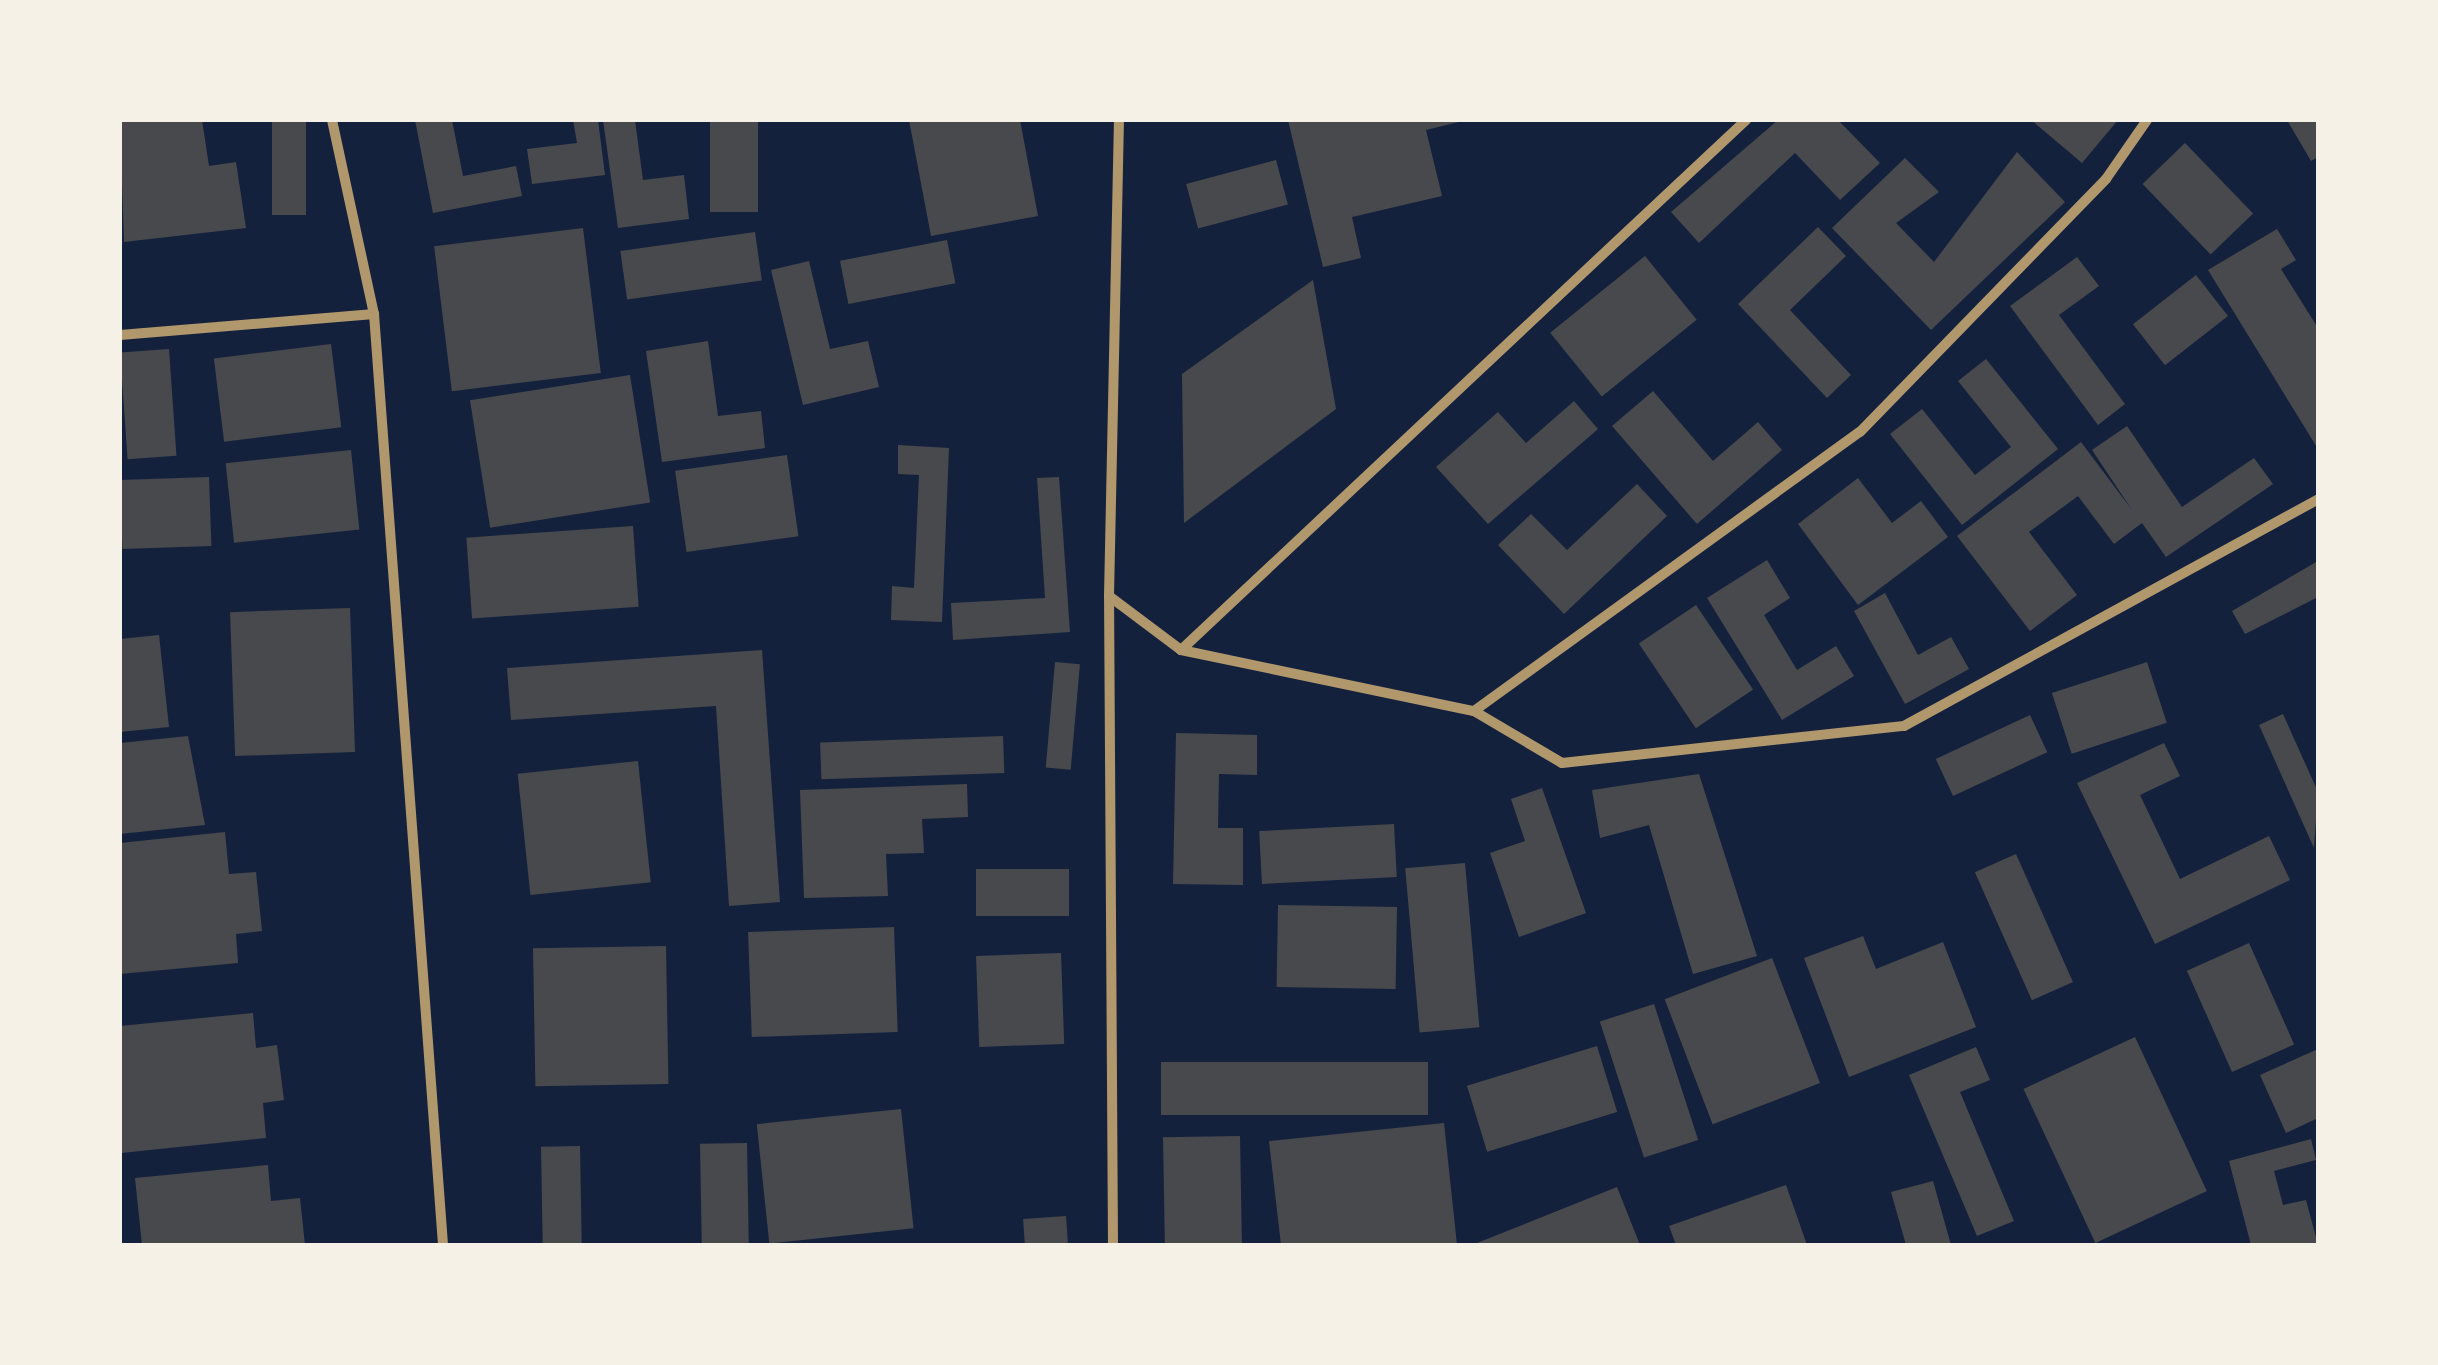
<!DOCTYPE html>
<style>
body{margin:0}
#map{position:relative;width:2438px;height:1365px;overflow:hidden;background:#14213d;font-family:Raleway,sans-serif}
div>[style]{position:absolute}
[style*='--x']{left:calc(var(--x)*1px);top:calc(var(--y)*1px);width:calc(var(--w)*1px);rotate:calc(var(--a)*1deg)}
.building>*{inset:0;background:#48494c;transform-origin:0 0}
.minor>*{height:10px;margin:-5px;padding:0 5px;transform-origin:5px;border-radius:5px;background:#b1986c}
span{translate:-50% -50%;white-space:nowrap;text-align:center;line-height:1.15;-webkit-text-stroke:10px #f6f1e7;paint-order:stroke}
.frame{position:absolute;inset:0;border:122px solid #f6f1e7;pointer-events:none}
</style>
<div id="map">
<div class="building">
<i style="clip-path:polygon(120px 120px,202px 120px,209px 166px,236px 162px,246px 228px,124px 242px)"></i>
<i style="left:272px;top:120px;width:34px;height:95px"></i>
<i style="clip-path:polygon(415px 120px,452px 120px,463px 176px,516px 166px,522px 196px,433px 213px)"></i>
<i style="clip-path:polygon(573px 120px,598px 120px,605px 175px,532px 184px,527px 149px,577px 143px)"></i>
<i style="clip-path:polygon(603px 120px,635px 120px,643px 180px,684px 175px,689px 219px,618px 228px)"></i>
<i style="left:710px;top:120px;width:48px;height:92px"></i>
<i style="clip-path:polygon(909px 120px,1020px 120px,1038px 216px,931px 236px)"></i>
<i style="clip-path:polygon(1288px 120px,1463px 120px,1463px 121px,1426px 130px,1442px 196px,1352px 217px,1361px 258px,1323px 267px)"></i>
<i style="clip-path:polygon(1778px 120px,1838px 120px,1880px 163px,1840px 200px,1795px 153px,1699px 243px,1671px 212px)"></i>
<i style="clip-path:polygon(2031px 120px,2118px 120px,2082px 163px)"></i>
<i style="clip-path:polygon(2287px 120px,2318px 120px,2318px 157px,2311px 161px)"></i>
<i style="left:2185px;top:143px;width:98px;height:59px;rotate:46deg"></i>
<i style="clip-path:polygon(2017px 152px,2065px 202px,1931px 330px,1832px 228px,1905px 158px,1939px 192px,1896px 223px,1934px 262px)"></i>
<i style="left:1276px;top:160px;width:46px;height:93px;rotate:75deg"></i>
<i style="clip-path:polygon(1818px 227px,1846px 256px,1790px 310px,1851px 375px,1827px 398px,1738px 304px)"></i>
<i style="left:583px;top:228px;width:146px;height:150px;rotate:83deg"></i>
<i style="clip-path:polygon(2277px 229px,2296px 260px,2281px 269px,2318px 328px,2318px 449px,2208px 270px)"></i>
<i style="left:755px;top:232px;width:49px;height:136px;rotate:82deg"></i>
<i style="left:947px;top:240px;width:44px;height:109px;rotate:79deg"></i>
<i style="left:1645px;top:256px;width:82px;height:122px;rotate:51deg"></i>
<i style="clip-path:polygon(2077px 257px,2099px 286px,2059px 315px,2125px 404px,2098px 425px,2010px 306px)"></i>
<i style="clip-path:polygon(809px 261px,830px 349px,868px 341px,879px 387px,803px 405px,771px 270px)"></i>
<i style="left:2196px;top:275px;width:52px;height:80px;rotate:52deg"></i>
<i style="clip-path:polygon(1313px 280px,1336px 409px,1184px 523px,1182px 374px)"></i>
<i style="clip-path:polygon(708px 341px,718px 416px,761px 411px,765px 448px,662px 462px,646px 351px)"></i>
<i style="left:331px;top:344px;width:84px;height:118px;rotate:83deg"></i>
<i style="left:169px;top:349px;width:107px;height:49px;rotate:86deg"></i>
<i style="clip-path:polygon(1986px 359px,2058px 449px,1962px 525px,1890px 434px,1922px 409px,1975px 475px,2011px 447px,1958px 381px)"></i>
<i style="left:630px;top:375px;width:129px;height:162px;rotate:81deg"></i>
<i style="clip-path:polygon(1653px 391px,1713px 461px,1758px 422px,1782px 450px,1697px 524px,1612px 426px)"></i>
<i style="clip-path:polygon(1574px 401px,1598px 429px,1488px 524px,1436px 467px,1498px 412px,1526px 443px)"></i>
<i style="clip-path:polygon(2127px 426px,2182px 507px,2254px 458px,2273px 484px,2166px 557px,2142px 523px,2114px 544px,2078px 496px,2029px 532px,2077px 595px,2030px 631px,1957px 536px,2081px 442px,2132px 510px,2092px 450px)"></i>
<i style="clip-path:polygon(898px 445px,949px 448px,942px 622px,891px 620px,892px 586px,914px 588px,919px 475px,898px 474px)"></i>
<i style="left:351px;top:450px;width:80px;height:126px;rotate:84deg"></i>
<i style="left:787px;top:455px;width:82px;height:113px;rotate:82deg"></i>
<i style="left:209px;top:477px;width:69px;height:89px;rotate:88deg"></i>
<i style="clip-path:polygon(1059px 477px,1070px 632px,953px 640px,951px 603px,1045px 598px,1037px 478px)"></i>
<i style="clip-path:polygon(1858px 478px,1892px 523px,1921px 501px,1948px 537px,1858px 605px,1798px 524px)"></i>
<i style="clip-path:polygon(1637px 484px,1667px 516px,1564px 614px,1498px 545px,1531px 514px,1567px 550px)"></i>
<i style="left:633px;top:526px;width:81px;height:167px;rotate:86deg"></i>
<i style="clip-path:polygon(1767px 560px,1790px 598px,1764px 615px,1797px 670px,1836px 646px,1854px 676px,1782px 720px,1707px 598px)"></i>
<i style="clip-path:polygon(2318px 561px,2318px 597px,2245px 634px,2232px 611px)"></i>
<i style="clip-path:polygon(1885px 593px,1918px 655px,1951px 637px,1969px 669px,1905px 704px,1854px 611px)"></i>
<i style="left:1696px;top:605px;width:102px;height:69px;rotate:56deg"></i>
<i style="left:350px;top:608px;width:144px;height:120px;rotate:88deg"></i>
<i style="clip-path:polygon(159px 635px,169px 727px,120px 732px,120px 639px)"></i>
<i style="clip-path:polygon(762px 650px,780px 902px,729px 906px,716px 706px,511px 720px,507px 668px)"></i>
<i style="left:1055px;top:662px;width:25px;height:106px;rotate:5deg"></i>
<i style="left:2147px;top:662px;width:64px;height:100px;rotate:72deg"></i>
<i style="clip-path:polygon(2283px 714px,2318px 792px,2314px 848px,2259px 725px)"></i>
<i style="left:2030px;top:715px;width:41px;height:104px;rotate:65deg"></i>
<i style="clip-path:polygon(1176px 733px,1257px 735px,1257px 775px,1219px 774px,1218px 828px,1243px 828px,1243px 885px,1173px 884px)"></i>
<i style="clip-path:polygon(188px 736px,205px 825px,120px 834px,120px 743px)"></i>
<i style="left:1003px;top:736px;width:37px;height:183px;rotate:88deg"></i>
<i style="clip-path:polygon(2164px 743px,2180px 776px,2140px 795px,2180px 879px,2269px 836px,2290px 880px,2155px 944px,2077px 783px)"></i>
<i style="left:638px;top:761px;width:122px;height:121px;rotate:84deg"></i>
<i style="clip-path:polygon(1699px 774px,1757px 956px,1693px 974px,1649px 825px,1600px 838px,1592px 790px)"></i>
<i style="clip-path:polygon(967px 784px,968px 817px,922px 819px,924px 853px,886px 854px,888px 896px,804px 898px,800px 790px)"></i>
<i style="clip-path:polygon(1542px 788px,1586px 913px,1519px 937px,1490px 853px,1525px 841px,1511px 799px)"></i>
<i style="left:1394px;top:824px;width:53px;height:135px;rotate:87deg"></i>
<i style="clip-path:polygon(225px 832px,229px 874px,256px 872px,262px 931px,236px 934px,238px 963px,120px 974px,120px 843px)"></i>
<i style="left:2016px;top:854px;width:140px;height:45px;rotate:66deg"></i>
<i style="left:1465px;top:863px;width:165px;height:60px;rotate:85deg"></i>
<i style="left:1069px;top:869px;width:47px;height:93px;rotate:90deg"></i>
<i style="left:1397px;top:907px;width:82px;height:119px;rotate:91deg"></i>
<i style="left:894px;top:927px;width:105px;height:146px;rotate:88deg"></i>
<i style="clip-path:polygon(1863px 936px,1876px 969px,1943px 942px,1976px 1027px,1849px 1077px,1804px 958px)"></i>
<i style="left:2249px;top:943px;width:111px;height:68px;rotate:66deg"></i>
<i style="left:666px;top:946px;width:138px;height:133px;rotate:89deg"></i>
<i style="left:1061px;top:953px;width:91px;height:85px;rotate:88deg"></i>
<i style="left:1772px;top:958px;width:134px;height:115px;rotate:69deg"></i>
<i style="left:1654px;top:1004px;width:143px;height:57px;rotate:72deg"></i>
<i style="clip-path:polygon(253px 1013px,256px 1048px,277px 1045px,284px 1100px,263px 1103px,266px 1138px,121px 1153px,120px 1026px)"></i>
<i style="left:2135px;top:1037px;width:170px;height:123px;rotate:65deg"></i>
<i style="left:1597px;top:1046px;width:69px;height:136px;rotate:73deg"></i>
<i style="clip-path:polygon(1976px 1047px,1990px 1080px,1960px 1092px,2014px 1221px,1977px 1236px,1909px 1075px)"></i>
<i style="clip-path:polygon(2318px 1049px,2318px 1118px,2286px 1133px,2260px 1075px)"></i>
<i style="left:1161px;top:1062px;width:267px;height:53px"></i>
<i style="left:901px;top:1109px;width:120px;height:145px;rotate:84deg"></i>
<i style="clip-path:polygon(1444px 1123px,1457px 1245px,1281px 1245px,1269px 1141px)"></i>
<i style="left:1240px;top:1136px;width:109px;height:77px;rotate:89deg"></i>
<i style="clip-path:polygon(2311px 1139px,2316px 1160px,2274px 1171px,2283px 1205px,2306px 1200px,2318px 1245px,2251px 1245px,2229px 1161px)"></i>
<i style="left:747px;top:1143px;width:102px;height:47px;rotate:89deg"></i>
<i style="left:580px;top:1146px;width:99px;height:39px;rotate:89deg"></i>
<i style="clip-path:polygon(268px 1165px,271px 1201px,300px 1198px,305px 1245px,142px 1245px,135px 1178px)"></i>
<i style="clip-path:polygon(1933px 1181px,1951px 1245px,1906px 1245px,1891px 1192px)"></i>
<i style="clip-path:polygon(1786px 1185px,1807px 1245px,1676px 1245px,1669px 1226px)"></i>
<i style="clip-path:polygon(1617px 1187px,1640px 1245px,1472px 1245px)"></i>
<i style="left:1066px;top:1216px;width:29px;height:43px;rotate:86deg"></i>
</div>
<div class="minor">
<i style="--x:332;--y:120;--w:198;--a:77.8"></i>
<i style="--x:374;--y:314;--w:934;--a:85.76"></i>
<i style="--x:120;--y:335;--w:255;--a:-4.7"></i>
<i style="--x:1109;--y:596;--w:90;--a:36.9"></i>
<i style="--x:1181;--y:650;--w:299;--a:11.8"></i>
<i style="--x:1474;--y:711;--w:476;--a:-35.9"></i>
<i style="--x:1860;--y:432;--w:353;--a:-45.8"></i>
<i style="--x:2106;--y:179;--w:72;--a:-55.2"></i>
<i style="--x:1181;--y:650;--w:775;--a:-43.17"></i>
<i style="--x:1474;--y:711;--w:102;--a:30.6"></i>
<i style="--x:1562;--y:763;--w:344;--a:-6.2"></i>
<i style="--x:1904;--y:726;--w:472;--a:-28.7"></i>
<i style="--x:1113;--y:1245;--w:649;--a:-90.35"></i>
<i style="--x:1109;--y:596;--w:476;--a:-88.8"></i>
</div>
<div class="frame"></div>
</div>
